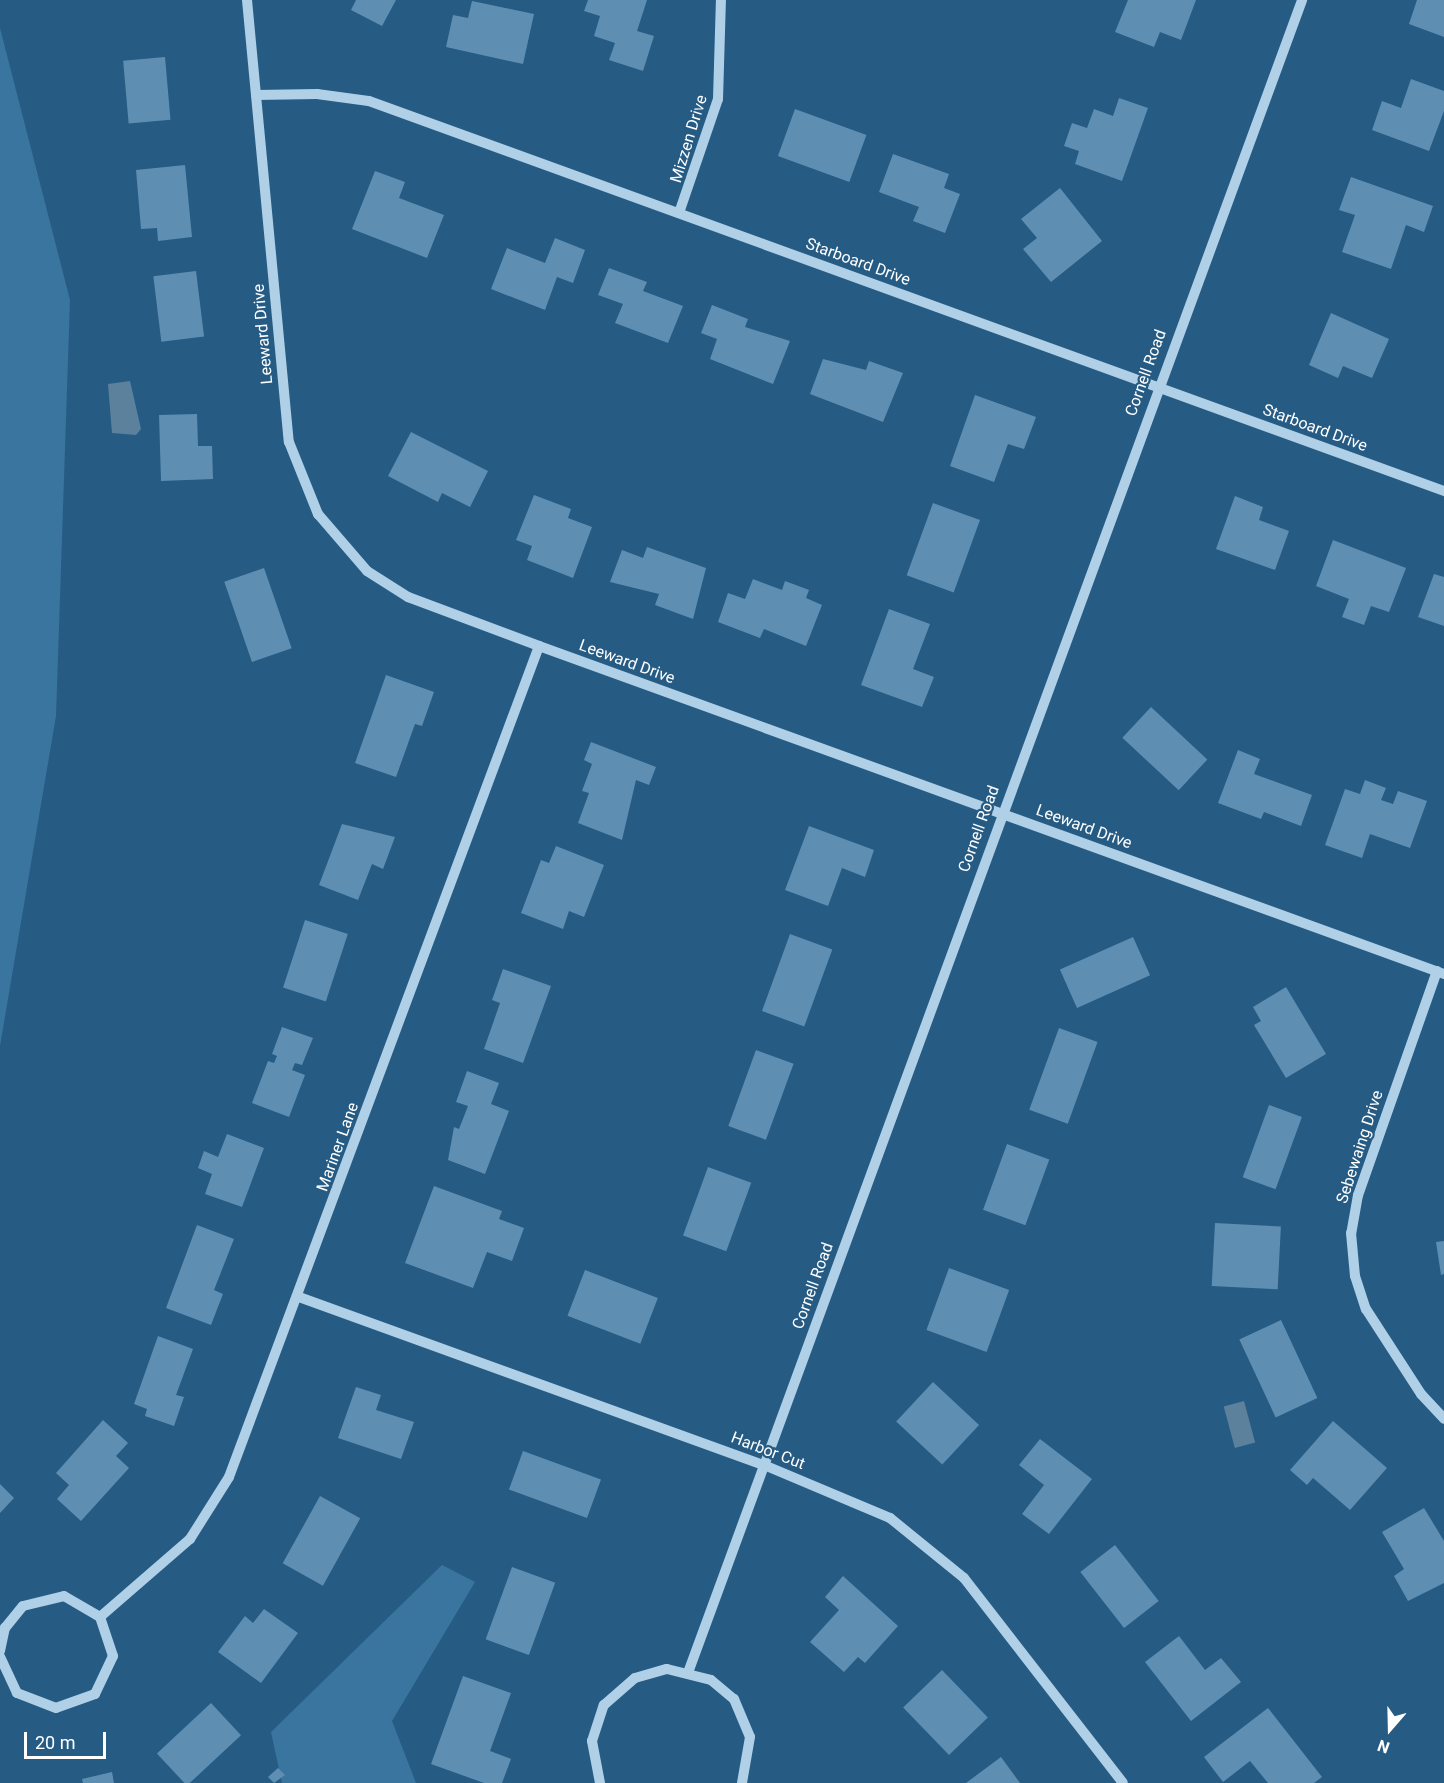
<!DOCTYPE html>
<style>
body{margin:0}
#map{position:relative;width:1444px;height:1783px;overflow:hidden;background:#265b84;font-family:Roboto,sans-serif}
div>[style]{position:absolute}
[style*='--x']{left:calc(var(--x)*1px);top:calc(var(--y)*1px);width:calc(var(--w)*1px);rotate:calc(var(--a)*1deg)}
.green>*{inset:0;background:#3a75a0}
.water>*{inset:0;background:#5c819d;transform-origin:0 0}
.building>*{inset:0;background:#5e8fb3;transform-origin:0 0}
.minor>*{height:10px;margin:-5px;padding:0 5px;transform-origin:5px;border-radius:5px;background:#afd0e7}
span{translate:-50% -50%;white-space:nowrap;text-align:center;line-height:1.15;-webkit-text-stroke:4.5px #265b84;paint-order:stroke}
.street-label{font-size:16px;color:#fff}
.north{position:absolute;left:1360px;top:1699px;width:60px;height:60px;-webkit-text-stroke:4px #265b84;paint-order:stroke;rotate:200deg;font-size:16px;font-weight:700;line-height:24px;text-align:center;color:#fff}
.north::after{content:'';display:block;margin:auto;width:21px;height:27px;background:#fff;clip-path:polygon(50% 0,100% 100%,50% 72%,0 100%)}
.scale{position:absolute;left:24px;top:1732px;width:82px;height:27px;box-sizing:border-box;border:3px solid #fff;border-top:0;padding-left:8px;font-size:18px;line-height:21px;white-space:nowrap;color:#fff;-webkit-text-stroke:4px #265b84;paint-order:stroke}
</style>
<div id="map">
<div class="green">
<i style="clip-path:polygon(0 28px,70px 300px,56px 716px,0 1046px)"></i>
<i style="clip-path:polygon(442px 1565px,475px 1582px,392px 1721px,416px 1783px,282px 1783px,271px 1732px)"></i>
</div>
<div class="water">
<i style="clip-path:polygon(130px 381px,141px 429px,136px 435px,112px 433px,108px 384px)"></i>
<i style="left:1244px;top:1401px;width:43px;height:21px;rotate:75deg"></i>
</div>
<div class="building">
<i style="clip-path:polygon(356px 0,396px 0,382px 26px,351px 10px)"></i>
<i style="clip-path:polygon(588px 0,647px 0,637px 31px,654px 36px,643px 71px,609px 60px,615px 43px,594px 36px,600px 16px,584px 11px)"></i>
<i style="clip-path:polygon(1128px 0,1196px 0,1181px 40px,1160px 32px,1154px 47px,1115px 32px)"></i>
<i style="clip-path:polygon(1417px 0,1444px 0,1444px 37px,1409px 24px)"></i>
<i style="clip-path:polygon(472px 1px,534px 14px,523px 64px,446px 47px,453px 15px,468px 18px)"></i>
<i style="left:165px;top:57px;width:63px;height:42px;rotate:85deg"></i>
<i style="clip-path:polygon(1411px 79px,1444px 91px,1444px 111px,1429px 151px,1372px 130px,1382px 101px,1401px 108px)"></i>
<i style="clip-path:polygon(1119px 98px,1148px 108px,1122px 181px,1075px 164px,1079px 151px,1064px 146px,1072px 123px,1087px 128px,1094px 109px,1113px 116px)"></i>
<i style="left:795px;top:109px;width:76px;height:50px;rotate:20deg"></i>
<i style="clip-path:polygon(893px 154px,949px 174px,944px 188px,960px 194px,945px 233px,913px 221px,919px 207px,879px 192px)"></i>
<i style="clip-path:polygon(185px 165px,192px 237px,158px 241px,157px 228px,141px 229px,136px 170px)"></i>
<i style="clip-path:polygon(375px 171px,405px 182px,399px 198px,444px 215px,427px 258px,352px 229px)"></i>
<i style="clip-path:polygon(1351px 177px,1433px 206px,1424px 232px,1406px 225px,1391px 269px,1342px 252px,1355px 215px,1339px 210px)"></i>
<i style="clip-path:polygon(1060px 188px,1102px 241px,1051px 282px,1023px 249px,1037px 238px,1021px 219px)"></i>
<i style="clip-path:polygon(555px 238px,585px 250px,573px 283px,557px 277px,545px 310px,491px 289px,507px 248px,545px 263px)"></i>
<i style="clip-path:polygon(609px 268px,647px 282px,643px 291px,683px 306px,668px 343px,615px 323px,623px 304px,598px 295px)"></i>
<i style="left:196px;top:271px;width:66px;height:43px;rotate:83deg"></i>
<i style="clip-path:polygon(712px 305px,748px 319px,745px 327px,790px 341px,773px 384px,710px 359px,717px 339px,701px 333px)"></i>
<i style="clip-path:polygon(1331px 313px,1389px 339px,1372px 378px,1343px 366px,1338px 378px,1309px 365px)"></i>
<i style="clip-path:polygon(823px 359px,866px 370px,869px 361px,903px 373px,883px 422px,810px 394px)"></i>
<i style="clip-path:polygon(975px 395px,1036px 417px,1024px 449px,1008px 444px,994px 482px,950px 466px)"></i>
<i style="clip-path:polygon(197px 414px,198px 446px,212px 446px,213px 479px,161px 481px,159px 415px)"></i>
<i style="clip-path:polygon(411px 432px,488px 471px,470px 507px,442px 493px,438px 502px,388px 476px)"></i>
<i style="clip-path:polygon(534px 495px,571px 509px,568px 518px,592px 527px,573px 578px,527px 560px,532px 546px,516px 540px)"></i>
<i style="clip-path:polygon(1235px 496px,1263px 507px,1259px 520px,1289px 531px,1275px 570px,1216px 549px)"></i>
<i style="left:933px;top:503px;width:50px;height:77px;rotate:20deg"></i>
<i style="clip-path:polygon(1333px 540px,1406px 568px,1389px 612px,1371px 606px,1364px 625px,1342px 617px,1349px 599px,1316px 586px)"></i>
<i style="clip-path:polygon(647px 547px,706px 568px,693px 619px,655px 605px,659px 594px,610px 582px,622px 550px,643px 558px)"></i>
<i style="left:264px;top:568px;width:85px;height:42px;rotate:71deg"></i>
<i style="clip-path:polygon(1434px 574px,1444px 577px,1444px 626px,1418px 617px)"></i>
<i style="clip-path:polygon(753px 579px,782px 590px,785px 581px,809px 590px,806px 598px,822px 605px,806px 646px,764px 629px,760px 638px,718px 622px,728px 593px,745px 599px)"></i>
<i style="clip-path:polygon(889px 609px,930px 624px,913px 669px,934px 677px,922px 707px,861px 685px)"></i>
<i style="clip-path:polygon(386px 675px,434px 692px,422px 726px,415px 724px,396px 777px,355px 763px)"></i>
<i style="left:1151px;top:707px;width:77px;height:42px;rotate:43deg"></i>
<i style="clip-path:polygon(591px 742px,656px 767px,649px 785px,636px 780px,622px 840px,578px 823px,589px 793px,582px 791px,592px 764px,584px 760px)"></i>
<i style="clip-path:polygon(1238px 750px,1260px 759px,1254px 774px,1312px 795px,1301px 826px,1264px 812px,1261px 819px,1218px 803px)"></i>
<i style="clip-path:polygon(1365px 780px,1386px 788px,1381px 800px,1393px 804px,1398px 791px,1427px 801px,1410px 848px,1370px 834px,1362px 858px,1325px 845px,1345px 789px,1360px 794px)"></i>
<i style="clip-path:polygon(342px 824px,395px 837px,383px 869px,372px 864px,358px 900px,319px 885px)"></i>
<i style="clip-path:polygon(809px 826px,874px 850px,865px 877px,842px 868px,828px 906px,785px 890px)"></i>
<i style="clip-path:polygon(556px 846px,604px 865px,584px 917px,569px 911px,563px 929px,521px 913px,541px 860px,549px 863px)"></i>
<i style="left:305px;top:920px;width:45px;height:71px;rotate:18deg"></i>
<i style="left:790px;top:934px;width:45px;height:82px;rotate:20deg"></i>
<i style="left:1133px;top:937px;width:42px;height:80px;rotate:66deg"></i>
<i style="clip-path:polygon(503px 969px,551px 986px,523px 1063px,484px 1049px,500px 1003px,492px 1000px)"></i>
<i style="clip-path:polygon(1286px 987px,1326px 1054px,1286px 1078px,1254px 1025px,1261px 1021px,1253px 1007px)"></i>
<i style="clip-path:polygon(282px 1027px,313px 1038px,302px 1065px,295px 1063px,292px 1070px,305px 1075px,289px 1117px,252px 1103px,268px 1061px,274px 1063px,277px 1056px,272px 1054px)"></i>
<i style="left:1059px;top:1028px;width:41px;height:87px;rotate:20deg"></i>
<i style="left:756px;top:1050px;width:40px;height:81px;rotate:20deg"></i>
<i style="clip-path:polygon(467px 1071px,499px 1083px,491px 1104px,509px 1111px,485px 1174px,448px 1160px,454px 1127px,459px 1129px,468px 1106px,456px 1102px)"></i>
<i style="left:1269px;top:1105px;width:35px;height:77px;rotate:20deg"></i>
<i style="clip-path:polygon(227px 1134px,264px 1148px,242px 1207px,205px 1194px,212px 1174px,198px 1168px,204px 1151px,218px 1157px)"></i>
<i style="left:1007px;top:1144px;width:45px;height:70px;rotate:20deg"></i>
<i style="left:708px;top:1167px;width:46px;height:73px;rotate:20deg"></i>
<i style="clip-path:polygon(434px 1186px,502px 1211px,499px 1219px,524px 1228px,512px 1261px,487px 1252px,473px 1288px,405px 1263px)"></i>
<i style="left:1215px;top:1223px;width:66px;height:63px;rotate:3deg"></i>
<i style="clip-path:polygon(197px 1225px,234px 1239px,214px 1290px,223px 1294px,211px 1325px,166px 1308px)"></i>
<i style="clip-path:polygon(1444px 1241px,1444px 1274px,1441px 1275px,1436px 1242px)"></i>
<i style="left:949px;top:1268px;width:64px;height:66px;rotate:20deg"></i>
<i style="left:585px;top:1270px;width:78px;height:49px;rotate:21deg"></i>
<i style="left:1281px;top:1320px;width:86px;height:46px;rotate:65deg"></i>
<i style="clip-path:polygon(158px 1336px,193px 1349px,176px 1395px,184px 1397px,174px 1426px,145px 1416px,147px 1409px,134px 1404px)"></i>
<i style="left:933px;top:1382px;width:63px;height:54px;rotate:43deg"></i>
<i style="clip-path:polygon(356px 1387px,381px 1395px,376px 1410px,414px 1422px,401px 1459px,338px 1438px)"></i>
<i style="clip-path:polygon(103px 1420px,128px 1443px,116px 1456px,129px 1468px,81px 1521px,57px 1499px,69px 1485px,56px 1473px)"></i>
<i style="clip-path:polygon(1333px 1421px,1387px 1468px,1350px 1510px,1313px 1478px,1307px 1485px,1290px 1470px)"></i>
<i style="clip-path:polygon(1040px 1439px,1092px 1479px,1049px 1534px,1022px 1514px,1044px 1485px,1019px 1465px)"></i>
<i style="left:523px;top:1451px;width:83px;height:41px;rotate:20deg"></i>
<i style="clip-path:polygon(0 1484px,14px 1498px,0 1513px)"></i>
<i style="left:320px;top:1496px;width:46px;height:77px;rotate:29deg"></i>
<i style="clip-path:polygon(1424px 1508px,1444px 1541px,1444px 1583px,1408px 1601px,1394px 1576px,1404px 1569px,1382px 1532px)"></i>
<i style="left:1115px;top:1545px;width:71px;height:44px;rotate:52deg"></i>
<i style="left:512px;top:1567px;width:46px;height:77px;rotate:20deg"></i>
<i style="clip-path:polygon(843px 1576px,898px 1626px,865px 1663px,858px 1657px,844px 1672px,810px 1642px,839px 1610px,825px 1597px)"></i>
<i style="clip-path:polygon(264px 1609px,298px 1633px,261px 1683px,218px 1652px,245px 1616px,253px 1623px)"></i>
<i style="clip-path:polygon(1179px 1636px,1205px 1670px,1221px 1658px,1241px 1682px,1191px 1721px,1145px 1662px)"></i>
<i style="left:942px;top:1670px;width:66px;height:54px;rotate:46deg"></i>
<i style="clip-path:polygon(463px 1676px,511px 1693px,490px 1751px,511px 1759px,502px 1783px,484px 1783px,431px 1764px)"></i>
<i style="left:211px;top:1703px;width:44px;height:74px;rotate:47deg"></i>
<i style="clip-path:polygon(1268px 1708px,1322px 1777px,1314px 1783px,1268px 1783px,1250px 1761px,1223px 1782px,1204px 1757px)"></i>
<i style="clip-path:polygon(1001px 1757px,1020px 1783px,966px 1783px)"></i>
<i style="clip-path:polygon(278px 1768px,285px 1775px,274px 1783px,268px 1777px)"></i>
<i style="clip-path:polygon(112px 1772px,114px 1783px,83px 1783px,82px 1779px)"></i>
</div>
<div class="minor">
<i style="--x:247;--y:0;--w:444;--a:84.6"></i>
<i style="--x:289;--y:442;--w:78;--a:68.1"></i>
<i style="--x:318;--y:514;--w:75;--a:49.3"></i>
<i style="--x:367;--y:571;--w:49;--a:32.4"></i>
<i style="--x:408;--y:597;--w:140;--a:20.5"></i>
<i style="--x:539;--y:646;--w:963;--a:19.92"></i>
<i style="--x:256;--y:95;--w:61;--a:-0.9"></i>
<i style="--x:317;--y:94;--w:52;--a:7.7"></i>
<i style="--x:369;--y:101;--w:1144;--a:19.94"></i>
<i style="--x:679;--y:213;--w:120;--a:-71.1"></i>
<i style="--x:718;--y:99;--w:99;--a:-88.3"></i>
<i style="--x:1437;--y:971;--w:238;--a:109.4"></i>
<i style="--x:1358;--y:1195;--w:39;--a:100"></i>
<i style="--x:1351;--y:1233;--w:43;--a:84.7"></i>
<i style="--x:1355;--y:1276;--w:35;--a:72"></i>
<i style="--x:1366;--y:1309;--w:101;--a:57.1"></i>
<i style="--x:1421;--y:1394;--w:34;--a:47"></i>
<i style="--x:299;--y:1297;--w:494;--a:19.9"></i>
<i style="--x:764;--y:1465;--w:137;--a:22.8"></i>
<i style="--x:890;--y:1518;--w:95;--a:39"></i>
<i style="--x:964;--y:1578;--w:259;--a:52.2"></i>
<i style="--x:100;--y:1617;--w:119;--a:-40.9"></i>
<i style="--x:190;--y:1539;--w:73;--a:-57.8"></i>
<i style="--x:229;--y:1477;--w:887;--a:-69.54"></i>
<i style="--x:0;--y:1651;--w:24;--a:-78"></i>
<i style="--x:5;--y:1628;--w:28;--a:-51"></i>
<i style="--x:23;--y:1606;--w:42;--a:-13.7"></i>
<i style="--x:64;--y:1596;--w:42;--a:30.3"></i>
<i style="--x:100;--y:1617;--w:41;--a:71.6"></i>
<i style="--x:113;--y:1656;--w:42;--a:115.3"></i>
<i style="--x:95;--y:1694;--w:41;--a:160.3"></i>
<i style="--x:56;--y:1708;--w:42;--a:-159"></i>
<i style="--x:17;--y:1693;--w:40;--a:-115"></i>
<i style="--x:689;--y:1670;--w:1779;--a:-69.84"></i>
<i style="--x:600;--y:1783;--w:43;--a:-100.8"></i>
<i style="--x:592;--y:1741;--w:38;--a:-72"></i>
<i style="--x:604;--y:1705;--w:41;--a:-41.1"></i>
<i style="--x:635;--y:1678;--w:33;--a:-16"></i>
<i style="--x:667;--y:1669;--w:45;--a:14"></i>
<i style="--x:711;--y:1680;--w:30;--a:40"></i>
<i style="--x:734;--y:1699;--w:41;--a:67.2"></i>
<i style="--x:750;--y:1737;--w:47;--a:99.9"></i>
</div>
<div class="street-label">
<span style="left:689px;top:139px;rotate:-73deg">Mizzen Drive</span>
<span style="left:858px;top:262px;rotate:20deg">Starboard Drive</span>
<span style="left:263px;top:334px;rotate:-95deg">Leeward Drive</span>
<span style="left:1146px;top:373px;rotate:-70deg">Cornell Road</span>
<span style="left:1315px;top:428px;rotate:20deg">Starboard Drive</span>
<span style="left:627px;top:662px;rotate:20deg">Leeward Drive</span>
<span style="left:1084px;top:827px;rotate:20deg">Leeward Drive</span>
<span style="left:979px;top:829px;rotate:-70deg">Cornell Road</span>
<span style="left:338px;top:1147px;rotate:-70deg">Mariner Lane</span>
<span style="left:1360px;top:1147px;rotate:-72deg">Sebewaing Drive</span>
<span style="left:813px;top:1286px;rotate:-70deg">Cornell Road</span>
<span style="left:768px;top:1451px;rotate:21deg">Harbor Cut</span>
</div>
<div class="north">N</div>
<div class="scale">20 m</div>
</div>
